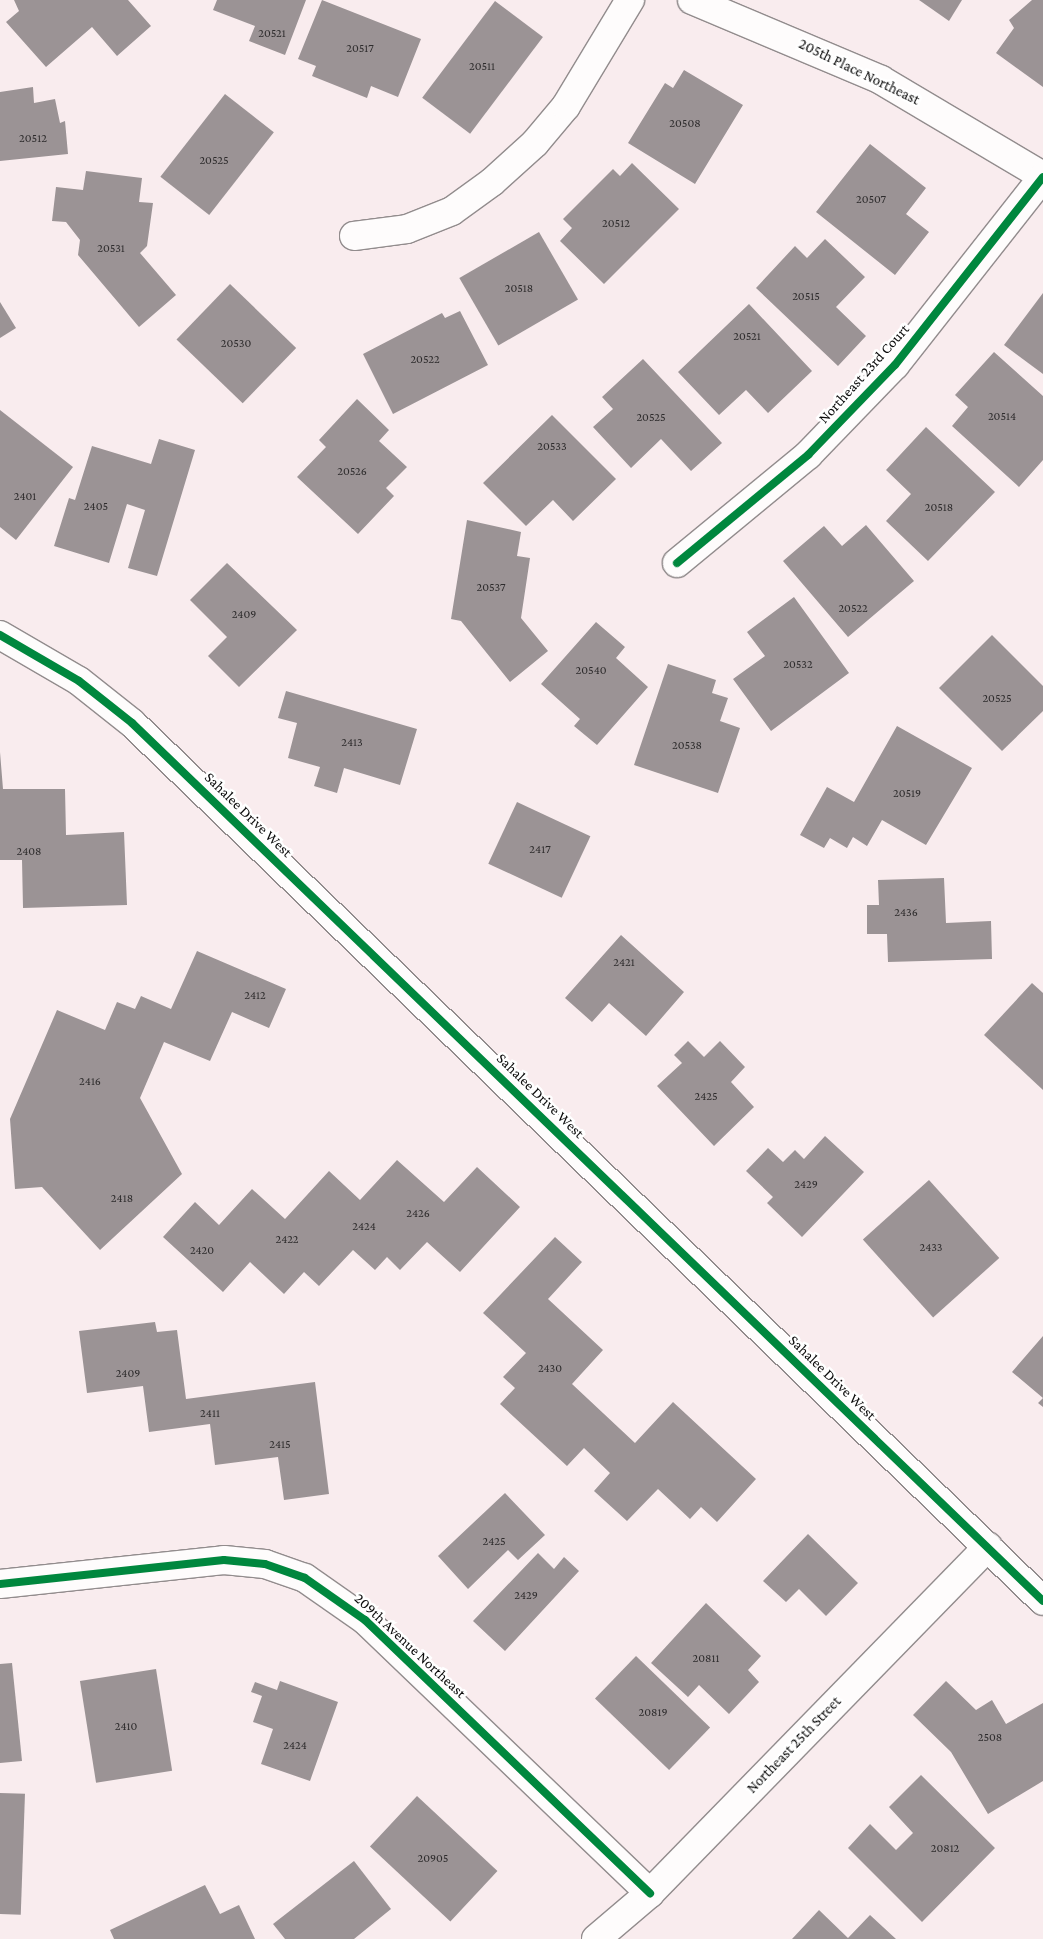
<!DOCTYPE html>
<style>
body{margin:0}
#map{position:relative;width:1043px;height:1939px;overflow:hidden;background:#f9ecee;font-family:"Crimson Pro",serif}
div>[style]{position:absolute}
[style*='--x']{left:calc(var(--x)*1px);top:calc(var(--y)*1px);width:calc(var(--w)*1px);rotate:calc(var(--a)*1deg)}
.building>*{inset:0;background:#9b9395;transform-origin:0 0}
.roads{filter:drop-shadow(1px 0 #928c8d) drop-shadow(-1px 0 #928c8d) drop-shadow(0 1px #928c8d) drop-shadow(0 -1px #928c8d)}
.minor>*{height:28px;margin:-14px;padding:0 14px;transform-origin:14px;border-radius:14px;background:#fefcfc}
.cycleway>*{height:8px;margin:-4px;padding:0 4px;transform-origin:4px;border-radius:4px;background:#00873e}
span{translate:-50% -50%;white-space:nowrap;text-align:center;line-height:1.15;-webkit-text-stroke:5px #fff;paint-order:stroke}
.number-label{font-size:12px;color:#2e2c2d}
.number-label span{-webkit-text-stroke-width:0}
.street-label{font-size:15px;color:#0a0a0a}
</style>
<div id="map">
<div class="building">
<i style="clip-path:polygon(14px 0,128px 0,151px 26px,117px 56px,92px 27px,46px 67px,6px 22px,19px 11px)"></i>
<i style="clip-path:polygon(217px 0,306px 0,285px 55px,249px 41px,255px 26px,213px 10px)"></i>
<i style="clip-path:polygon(322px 0,421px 39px,398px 97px,371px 86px,367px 98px,312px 76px,316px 66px,298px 59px)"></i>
<i style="clip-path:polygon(919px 0,962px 0,949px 21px)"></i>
<i style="clip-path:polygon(1032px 0,1043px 0,1043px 87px,996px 53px,1014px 28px,1009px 20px)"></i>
<i style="left:495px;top:1px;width:60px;height:121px;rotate:37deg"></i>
<i style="clip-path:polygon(684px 70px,743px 105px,695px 184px,628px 143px,665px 83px,673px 88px)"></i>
<i style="clip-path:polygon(33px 87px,34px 103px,55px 99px,60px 123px,65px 121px,68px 154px,0 161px,0 92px)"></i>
<i style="left:225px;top:94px;width:62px;height:105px;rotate:38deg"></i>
<i style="clip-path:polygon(870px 144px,926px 188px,906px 214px,929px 232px,895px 275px,816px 212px)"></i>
<i style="clip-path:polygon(632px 163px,679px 209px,604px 284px,560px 241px,572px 228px,563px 219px,613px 169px,620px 176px)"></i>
<i style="clip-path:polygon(86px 171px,142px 178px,139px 202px,153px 203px,147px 246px,140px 253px,176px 295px,139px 327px,78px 255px,80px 240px,66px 222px,52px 221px,56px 187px,83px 190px)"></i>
<i style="left:539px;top:232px;width:78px;height:92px;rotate:60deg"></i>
<i style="clip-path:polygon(825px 239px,865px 277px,836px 307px,866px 336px,838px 366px,756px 288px,795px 246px,807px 258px)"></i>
<i style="left:230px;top:284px;width:92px;height:77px;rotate:44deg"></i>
<i style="clip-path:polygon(1043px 293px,1043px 374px,1004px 345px)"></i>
<i style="clip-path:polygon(0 302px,16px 328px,0 338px)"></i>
<i style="clip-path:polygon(749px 304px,812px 371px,768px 413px,746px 390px,719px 415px,678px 372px)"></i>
<i style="clip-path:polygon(460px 311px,488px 365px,393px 414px,363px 354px,442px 313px,445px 318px)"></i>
<i style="clip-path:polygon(994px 352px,1043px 396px,1043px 460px,1019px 487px,952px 426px,968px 407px,955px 395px)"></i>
<i style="clip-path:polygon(643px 359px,722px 443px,691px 471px,661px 439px,631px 468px,593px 427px,613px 409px,602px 397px)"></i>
<i style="clip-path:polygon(357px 399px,389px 430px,379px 441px,407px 467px,386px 488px,394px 496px,358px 534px,297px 477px,326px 447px,319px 440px)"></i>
<i style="clip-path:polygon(0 410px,73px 467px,16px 540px,0 527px)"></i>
<i style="clip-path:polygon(552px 415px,616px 479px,573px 521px,553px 500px,526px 526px,483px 483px)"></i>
<i style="clip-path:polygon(926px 427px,995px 492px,928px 561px,886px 521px,911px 494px,886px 470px)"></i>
<i style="clip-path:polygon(159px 439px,195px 450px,157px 576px,128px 568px,145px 510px,127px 504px,109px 563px,54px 546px,69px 498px,75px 500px,92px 446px,151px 464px)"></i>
<i style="clip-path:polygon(467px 520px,521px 532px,517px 556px,530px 558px,521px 618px,548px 651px,510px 682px,461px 621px,451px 619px)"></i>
<i style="clip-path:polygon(866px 525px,914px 581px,848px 637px,783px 561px,824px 526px,842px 546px)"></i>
<i style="clip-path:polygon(227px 563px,297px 630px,239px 687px,208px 656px,227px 637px,190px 600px)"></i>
<i style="clip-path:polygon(794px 597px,849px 673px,771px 731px,733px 679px,765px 656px,747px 632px)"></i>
<i style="clip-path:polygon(596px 622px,625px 647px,616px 658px,648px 687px,597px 745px,574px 726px,580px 719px,541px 684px)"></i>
<i style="clip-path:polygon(992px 635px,1043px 686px,1043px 711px,1002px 751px,939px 688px)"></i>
<i style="clip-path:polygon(668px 664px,716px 680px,712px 693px,728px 698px,720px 721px,740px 728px,718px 793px,634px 765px)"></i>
<i style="clip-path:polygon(286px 691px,417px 729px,400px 785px,344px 768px,337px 793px,314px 786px,320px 767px,288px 758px,297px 723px,278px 718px)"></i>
<i style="clip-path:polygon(897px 726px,972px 768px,926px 845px,882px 820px,867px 846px,853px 837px,847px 848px,830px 838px,824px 848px,800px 835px,827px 787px,854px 802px)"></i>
<i style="clip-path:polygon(0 752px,3px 789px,65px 789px,66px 835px,124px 832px,127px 905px,23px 908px,22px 860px,0 860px)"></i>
<i style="left:517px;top:802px;width:81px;height:68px;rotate:25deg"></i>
<i style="clip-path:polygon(944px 878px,946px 923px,991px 921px,992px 959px,888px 962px,887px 934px,867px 934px,867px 905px,879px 905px,878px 880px)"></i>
<i style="clip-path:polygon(621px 935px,684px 992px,646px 1036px,609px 1003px,592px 1022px,565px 998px)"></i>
<i style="clip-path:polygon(197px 951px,286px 989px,269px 1028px,232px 1012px,210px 1061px,164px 1042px,140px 1098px,182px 1174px,100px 1250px,42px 1187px,15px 1189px,10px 1119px,57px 1010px,105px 1030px,117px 1002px,135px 1009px,141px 996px,171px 1009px)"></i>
<i style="clip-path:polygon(1032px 983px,1043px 993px,1043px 1090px,984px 1035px)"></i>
<i style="clip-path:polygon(688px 1041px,704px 1057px,720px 1041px,745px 1067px,731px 1082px,754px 1107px,714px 1146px,657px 1086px,682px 1063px,674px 1055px)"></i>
<i style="clip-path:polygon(825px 1136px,864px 1172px,802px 1237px,767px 1203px,773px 1197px,746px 1171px,768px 1148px,783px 1162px,795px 1150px,804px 1159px)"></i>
<i style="clip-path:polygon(397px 1160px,444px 1202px,477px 1167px,520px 1207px,460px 1272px,427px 1242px,400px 1270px,387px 1257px,375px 1270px,353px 1250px,319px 1286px,304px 1272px,284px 1294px,250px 1262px,223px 1292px,163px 1237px,195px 1202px,219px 1225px,252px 1189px,285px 1219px,329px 1171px,360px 1200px)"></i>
<i style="left:929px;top:1180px;width:105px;height:89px;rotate:48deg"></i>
<i style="clip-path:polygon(555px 1237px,582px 1262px,548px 1299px,603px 1350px,572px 1384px,635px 1443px,673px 1402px,756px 1479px,717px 1522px,701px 1507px,690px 1519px,658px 1489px,627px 1521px,594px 1491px,610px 1473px,584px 1448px,567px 1466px,500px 1404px,515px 1388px,503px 1377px,526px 1353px,483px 1313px)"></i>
<i style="clip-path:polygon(155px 1322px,157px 1332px,177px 1330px,186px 1399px,315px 1382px,329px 1494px,284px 1500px,278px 1457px,215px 1465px,210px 1424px,149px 1432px,143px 1386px,87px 1393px,79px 1331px)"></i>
<i style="clip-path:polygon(1043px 1336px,1043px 1407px,1038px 1403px,1043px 1398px,1012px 1372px)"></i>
<i style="clip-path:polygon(505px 1493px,545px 1535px,518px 1560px,508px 1550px,468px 1589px,438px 1556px)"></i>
<i style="clip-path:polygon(808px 1534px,858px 1583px,826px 1616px,799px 1589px,786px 1602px,763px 1581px)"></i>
<i style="clip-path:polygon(538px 1553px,554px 1569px,564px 1557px,579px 1571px,505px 1651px,473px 1621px)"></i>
<i style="clip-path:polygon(706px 1603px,761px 1656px,748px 1670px,759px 1682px,729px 1714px,699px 1685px,688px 1697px,651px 1663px)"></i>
<i style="left:636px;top:1656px;width:103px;height:59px;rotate:44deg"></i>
<i style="clip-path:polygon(12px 1663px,22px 1761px,0 1763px,0 1664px)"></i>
<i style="left:156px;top:1669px;width:103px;height:77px;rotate:81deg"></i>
<i style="clip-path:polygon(280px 1681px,338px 1702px,310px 1781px,261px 1764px,273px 1729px,253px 1722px,262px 1696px,251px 1692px,255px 1682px,277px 1690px)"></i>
<i style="clip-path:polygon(946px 1681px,976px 1710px,992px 1700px,1006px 1724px,1043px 1703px,1043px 1781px,988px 1814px,951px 1752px,913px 1715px)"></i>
<i style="clip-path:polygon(921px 1775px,995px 1848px,922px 1922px,848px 1848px,870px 1824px,896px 1850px,913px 1833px,889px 1807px)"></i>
<i style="left:0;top:1793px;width:25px;height:121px;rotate:2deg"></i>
<i style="left:417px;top:1796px;width:110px;height:69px;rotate:43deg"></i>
<i style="clip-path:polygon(354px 1861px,391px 1909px,354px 1939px,285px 1939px,273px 1924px)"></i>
<i style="clip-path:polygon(205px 1885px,220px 1914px,239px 1905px,255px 1939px,114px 1939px,110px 1930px)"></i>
<i style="clip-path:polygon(819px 1910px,848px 1938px,870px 1915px,896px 1939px,792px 1939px)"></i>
</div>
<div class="roads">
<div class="minor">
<i style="--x:692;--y:0;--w:205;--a:22.9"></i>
<i style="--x:881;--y:80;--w:188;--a:30.7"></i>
<i style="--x:354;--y:236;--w:53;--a:-7.5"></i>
<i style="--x:407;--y:229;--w:48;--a:-21.8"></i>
<i style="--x:452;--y:211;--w:49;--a:-35.9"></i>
<i style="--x:492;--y:182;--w:58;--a:-42.2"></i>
<i style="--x:535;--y:143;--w:48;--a:-50"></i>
<i style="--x:566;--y:106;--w:124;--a:-58.9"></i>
<i style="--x:677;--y:563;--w:170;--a:-39.5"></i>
<i style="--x:808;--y:455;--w:125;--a:-46"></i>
<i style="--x:895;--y:365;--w:239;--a:-51.8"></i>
<i style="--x:0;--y:635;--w:91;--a:30.2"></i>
<i style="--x:79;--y:681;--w:68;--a:38.4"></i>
<i style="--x:132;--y:723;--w:1265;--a:43.94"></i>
<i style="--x:0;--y:1584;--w:225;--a:-6.1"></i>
<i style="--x:224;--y:1560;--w:41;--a:5.6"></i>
<i style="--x:265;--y:1564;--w:42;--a:19.3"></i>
<i style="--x:305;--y:1578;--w:73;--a:35"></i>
<i style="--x:365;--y:1620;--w:395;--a:43.8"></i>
<i style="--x:596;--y:1939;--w:71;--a:-40.4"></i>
<i style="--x:650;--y:1893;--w:484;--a:-45.7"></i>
</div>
</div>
<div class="cycleway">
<i style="--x:677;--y:563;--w:170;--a:-39.5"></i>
<i style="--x:808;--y:455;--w:125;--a:-46"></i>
<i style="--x:895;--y:365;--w:239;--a:-51.8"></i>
<i style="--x:0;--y:635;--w:91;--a:30.2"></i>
<i style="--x:79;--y:681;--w:68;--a:38.4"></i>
<i style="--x:132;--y:723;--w:1265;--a:43.94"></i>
<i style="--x:0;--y:1584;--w:225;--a:-6.1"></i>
<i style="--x:224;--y:1560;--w:41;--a:5.6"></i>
<i style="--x:265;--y:1564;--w:42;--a:19.3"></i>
<i style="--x:305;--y:1578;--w:73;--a:35"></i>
<i style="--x:365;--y:1620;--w:395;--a:43.8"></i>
</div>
<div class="number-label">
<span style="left:272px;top:34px">20521</span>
<span style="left:360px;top:49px">20517</span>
<span style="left:482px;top:67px">20511</span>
<span style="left:685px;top:124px">20508</span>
<span style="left:33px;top:139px">20512</span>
<span style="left:214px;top:161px">20525</span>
<span style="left:871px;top:200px">20507</span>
<span style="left:616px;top:224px">20512</span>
<span style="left:111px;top:249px">20531</span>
<span style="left:519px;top:289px">20518</span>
<span style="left:806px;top:297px">20515</span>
<span style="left:747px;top:337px">20521</span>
<span style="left:236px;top:344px">20530</span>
<span style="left:425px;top:360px">20522</span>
<span style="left:1002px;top:417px">20514</span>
<span style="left:651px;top:418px">20525</span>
<span style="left:552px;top:447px">20533</span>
<span style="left:352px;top:472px">20526</span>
<span style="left:25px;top:497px">2401</span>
<span style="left:96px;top:507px">2405</span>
<span style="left:939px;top:508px">20518</span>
<span style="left:491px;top:588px">20537</span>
<span style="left:853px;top:609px">20522</span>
<span style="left:244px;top:615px">2409</span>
<span style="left:798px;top:665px">20532</span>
<span style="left:591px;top:671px">20540</span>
<span style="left:997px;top:699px">20525</span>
<span style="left:352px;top:743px">2413</span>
<span style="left:687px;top:746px">20538</span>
<span style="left:907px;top:794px">20519</span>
<span style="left:540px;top:850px">2417</span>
<span style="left:29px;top:852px">2408</span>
<span style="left:906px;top:913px">2436</span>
<span style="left:624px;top:963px">2421</span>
<span style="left:255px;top:996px">2412</span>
<span style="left:90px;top:1082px">2416</span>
<span style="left:706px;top:1097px">2425</span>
<span style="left:806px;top:1185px">2429</span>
<span style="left:122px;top:1199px">2418</span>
<span style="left:418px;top:1214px">2426</span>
<span style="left:364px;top:1227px">2424</span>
<span style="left:287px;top:1240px">2422</span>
<span style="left:931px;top:1248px">2433</span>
<span style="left:202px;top:1251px">2420</span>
<span style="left:550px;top:1369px">2430</span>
<span style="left:128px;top:1374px">2409</span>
<span style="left:210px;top:1414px">2411</span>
<span style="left:280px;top:1445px">2415</span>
<span style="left:494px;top:1542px">2425</span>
<span style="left:526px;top:1596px">2429</span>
<span style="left:706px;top:1659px">20811</span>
<span style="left:653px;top:1713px">20819</span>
<span style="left:126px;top:1727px">2410</span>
<span style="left:990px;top:1738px">2508</span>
<span style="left:295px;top:1746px">2424</span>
<span style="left:945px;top:1849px">20812</span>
<span style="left:433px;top:1859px">20905</span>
</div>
<div class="street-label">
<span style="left:859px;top:72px;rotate:26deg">205th Place Northeast</span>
<span style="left:864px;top:374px;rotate:-48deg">Northeast 23rd Court</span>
<span style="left:248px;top:815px;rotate:44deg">Sahalee Drive West</span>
<span style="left:540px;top:1096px;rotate:44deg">Sahalee Drive West</span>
<span style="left:832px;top:1378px;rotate:44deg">Sahalee Drive West</span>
<span style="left:410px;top:1646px;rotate:43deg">209th Avenue Northeast</span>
<span style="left:794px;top:1745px;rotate:-46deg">Northeast 25th Street</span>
</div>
</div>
